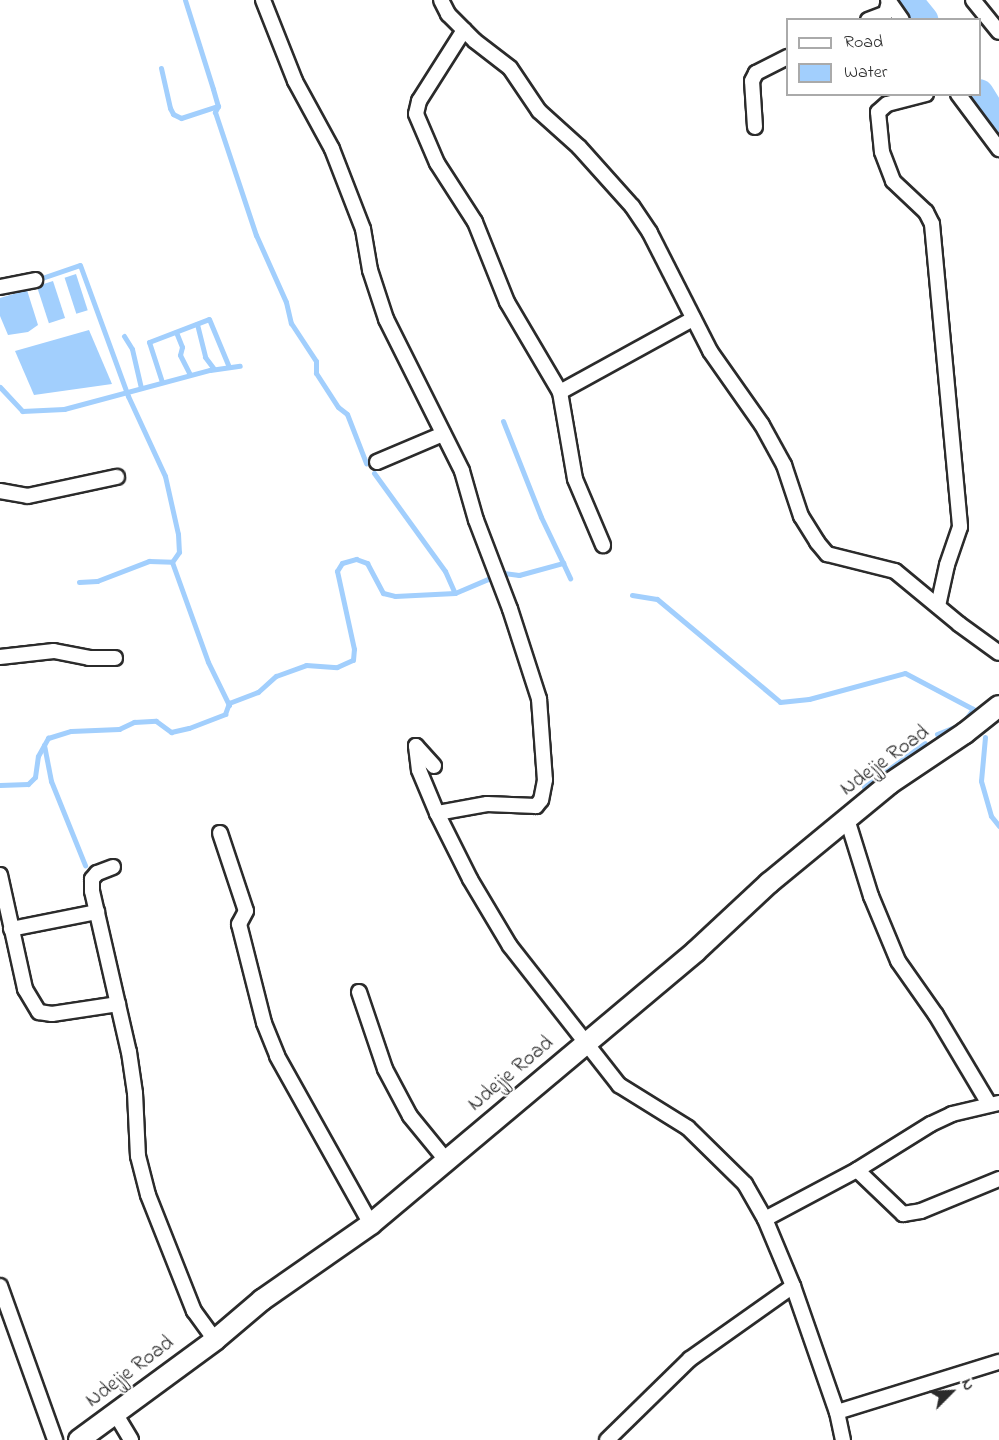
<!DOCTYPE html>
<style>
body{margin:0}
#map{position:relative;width:999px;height:1440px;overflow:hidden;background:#fff;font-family:"Indie Flower",sans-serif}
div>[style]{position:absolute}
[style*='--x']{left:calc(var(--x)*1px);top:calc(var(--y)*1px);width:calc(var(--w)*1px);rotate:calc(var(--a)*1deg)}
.water>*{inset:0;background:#a2cffd;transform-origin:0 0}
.stream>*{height:5px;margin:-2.5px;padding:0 2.5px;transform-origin:2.5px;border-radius:2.5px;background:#a2cffd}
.river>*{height:30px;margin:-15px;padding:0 15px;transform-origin:15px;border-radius:15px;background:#a2cffd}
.roads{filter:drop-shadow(2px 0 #2b2b2b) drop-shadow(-2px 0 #2b2b2b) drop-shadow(0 2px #2b2b2b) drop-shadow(0 -2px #2b2b2b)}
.street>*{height:14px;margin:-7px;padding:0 7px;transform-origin:7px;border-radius:7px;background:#fff}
.secondary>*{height:20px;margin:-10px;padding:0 10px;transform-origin:10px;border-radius:10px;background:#fff}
span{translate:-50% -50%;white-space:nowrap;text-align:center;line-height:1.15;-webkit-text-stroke:4.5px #fff;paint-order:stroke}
.street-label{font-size:21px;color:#2b2b2b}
.legend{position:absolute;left:786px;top:18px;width:195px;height:78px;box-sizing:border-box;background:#fff;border:2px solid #aaa;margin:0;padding:8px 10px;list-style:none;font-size:18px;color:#2b2b2b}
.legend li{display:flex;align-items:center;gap:12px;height:30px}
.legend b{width:30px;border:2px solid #aaa}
.north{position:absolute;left:921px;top:1362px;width:60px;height:60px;-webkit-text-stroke:4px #fff;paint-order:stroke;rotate:66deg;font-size:16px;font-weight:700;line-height:24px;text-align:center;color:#2b2b2b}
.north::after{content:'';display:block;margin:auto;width:21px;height:27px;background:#2b2b2b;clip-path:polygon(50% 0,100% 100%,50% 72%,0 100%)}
</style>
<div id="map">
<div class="water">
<i style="left:76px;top:274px;width:38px;height:12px;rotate:72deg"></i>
<i style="left:53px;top:281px;width:39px;height:17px;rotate:72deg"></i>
<i style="clip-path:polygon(27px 290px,38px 325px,28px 332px,8px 335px,0 316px,0 298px)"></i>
<i style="clip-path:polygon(89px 330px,112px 384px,34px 395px,15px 351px)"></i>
</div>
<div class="stream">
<i style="--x:185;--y:0;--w:93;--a:72.5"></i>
<i style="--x:213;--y:89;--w:18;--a:74"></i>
<i style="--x:218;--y:106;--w:7;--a:117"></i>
<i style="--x:215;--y:112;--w:130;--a:71.6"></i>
<i style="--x:256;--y:235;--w:73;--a:65.9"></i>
<i style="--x:286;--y:302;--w:22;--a:77"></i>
<i style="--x:291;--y:323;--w:45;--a:56.7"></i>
<i style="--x:316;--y:361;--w:12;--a:90"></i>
<i style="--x:316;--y:373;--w:40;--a:57.1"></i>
<i style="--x:338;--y:407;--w:11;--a:38"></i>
<i style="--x:347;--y:414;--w:53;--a:68.8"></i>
<i style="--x:161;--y:68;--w:41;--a:77.3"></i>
<i style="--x:170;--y:108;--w:7;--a:63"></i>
<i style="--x:173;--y:114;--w:9;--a:27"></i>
<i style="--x:181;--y:118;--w:39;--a:-18"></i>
<i style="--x:36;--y:280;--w:46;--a:-18.8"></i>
<i style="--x:80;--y:265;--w:140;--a:69.9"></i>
<i style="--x:128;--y:396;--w:88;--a:65.2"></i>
<i style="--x:165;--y:476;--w:59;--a:77.4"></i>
<i style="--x:178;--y:534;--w:18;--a:87"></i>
<i style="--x:179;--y:552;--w:12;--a:125"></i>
<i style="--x:197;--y:324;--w:34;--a:76"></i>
<i style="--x:205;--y:357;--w:15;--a:53"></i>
<i style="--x:176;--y:332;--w:16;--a:68"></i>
<i style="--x:182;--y:347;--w:8;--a:104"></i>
<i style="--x:180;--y:355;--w:22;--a:63"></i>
<i style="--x:124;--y:336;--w:15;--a:58"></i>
<i style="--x:132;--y:349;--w:40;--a:77"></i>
<i style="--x:162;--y:382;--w:42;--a:-108"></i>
<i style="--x:149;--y:342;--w:64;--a:-21"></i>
<i style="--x:209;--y:319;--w:52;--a:67.4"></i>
<i style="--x:0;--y:387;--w:33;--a:47"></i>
<i style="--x:22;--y:411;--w:42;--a:-2.7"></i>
<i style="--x:64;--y:409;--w:151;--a:-15"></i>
<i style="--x:210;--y:370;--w:30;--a:-8"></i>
<i style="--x:503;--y:421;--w:103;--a:68.4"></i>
<i style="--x:541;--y:517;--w:51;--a:64.4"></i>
<i style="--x:374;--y:473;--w:121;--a:54.1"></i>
<i style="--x:445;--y:571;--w:24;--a:66"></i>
<i style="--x:503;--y:573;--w:16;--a:7"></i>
<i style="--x:519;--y:575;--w:46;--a:-15.3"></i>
<i style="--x:563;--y:563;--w:17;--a:65"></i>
<i style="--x:79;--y:582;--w:18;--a:-3"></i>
<i style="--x:97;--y:581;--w:56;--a:-21"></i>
<i style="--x:149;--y:561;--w:23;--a:2"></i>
<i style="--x:172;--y:562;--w:106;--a:70.2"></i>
<i style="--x:208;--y:662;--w:48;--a:64"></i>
<i style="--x:632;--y:595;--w:25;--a:9"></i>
<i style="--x:657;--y:599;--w:160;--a:39.9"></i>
<i style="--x:780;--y:702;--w:29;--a:-6"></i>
<i style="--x:809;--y:699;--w:99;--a:-15.2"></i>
<i style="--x:905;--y:673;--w:77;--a:27.9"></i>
<i style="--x:973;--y:709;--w:19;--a:126"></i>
<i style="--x:962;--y:724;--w:27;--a:158"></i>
<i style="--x:985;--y:737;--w:44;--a:95.2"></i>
<i style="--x:981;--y:781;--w:36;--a:74"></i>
<i style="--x:991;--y:816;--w:13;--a:51"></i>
<i style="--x:44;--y:745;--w:37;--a:79"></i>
<i style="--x:51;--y:781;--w:91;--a:68"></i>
<i style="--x:0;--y:785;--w:28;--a:-2"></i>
<i style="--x:28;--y:784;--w:10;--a:-45"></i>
<i style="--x:35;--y:777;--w:21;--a:-82"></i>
<i style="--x:38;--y:756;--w:21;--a:-61"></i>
<i style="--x:48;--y:738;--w:24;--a:-17"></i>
<i style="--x:71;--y:731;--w:48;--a:-2.4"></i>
<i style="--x:119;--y:729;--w:17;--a:-25"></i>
<i style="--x:134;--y:722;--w:22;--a:-3"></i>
<i style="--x:156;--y:721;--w:19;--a:36"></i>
<i style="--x:171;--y:732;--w:18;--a:-13"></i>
<i style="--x:189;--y:728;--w:39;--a:-21"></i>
<i style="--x:225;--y:714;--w:12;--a:-70"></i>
<i style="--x:229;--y:703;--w:31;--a:-21"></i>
<i style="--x:258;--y:692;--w:24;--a:-42"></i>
<i style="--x:276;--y:676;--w:32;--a:-20"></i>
<i style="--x:306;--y:665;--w:31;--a:4"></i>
<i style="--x:337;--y:667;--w:17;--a:-24"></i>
<i style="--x:353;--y:660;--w:11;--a:-85"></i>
<i style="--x:354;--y:649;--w:80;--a:-102.3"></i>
<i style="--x:337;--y:571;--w:9;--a:-58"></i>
<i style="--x:342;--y:563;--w:15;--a:-16"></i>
<i style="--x:356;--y:559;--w:12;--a:20"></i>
<i style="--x:367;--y:563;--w:34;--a:62"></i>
<i style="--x:383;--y:593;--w:12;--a:14"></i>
<i style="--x:395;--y:596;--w:60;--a:-2.9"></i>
<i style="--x:455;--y:593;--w:38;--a:-23"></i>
<i style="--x:864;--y:787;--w:75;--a:-35.8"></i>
</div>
<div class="river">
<i style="--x:907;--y:0;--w:26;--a:51"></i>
<i style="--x:979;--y:94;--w:38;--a:58"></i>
</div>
<div class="roads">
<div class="street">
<i style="--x:263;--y:0;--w:87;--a:68.4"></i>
<i style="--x:295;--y:81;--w:77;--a:61.4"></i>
<i style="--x:332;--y:149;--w:86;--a:68.8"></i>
<i style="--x:363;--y:229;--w:42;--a:80.3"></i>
<i style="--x:370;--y:270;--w:52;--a:71.9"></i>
<i style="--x:386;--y:319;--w:170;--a:63.4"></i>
<i style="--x:462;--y:471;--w:51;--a:74.1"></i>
<i style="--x:476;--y:520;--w:95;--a:69.1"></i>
<i style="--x:510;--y:609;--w:95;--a:72.1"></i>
<i style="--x:539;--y:699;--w:81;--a:85.8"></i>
<i style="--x:545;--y:780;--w:20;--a:101"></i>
<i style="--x:541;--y:800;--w:8;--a:130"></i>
<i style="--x:536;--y:806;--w:49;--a:-177.7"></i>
<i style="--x:487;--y:804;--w:51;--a:169.8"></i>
<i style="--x:441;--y:0;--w:16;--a:63"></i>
<i style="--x:448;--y:14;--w:38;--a:45"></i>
<i style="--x:475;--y:41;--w:44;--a:37.6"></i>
<i style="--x:510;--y:68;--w:52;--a:56"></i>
<i style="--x:539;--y:111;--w:54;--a:42"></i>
<i style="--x:579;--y:147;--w:79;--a:48.1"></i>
<i style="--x:632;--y:206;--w:32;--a:56"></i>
<i style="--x:650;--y:233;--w:132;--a:63"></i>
<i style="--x:710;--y:351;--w:90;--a:54.9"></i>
<i style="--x:762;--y:425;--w:46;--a:61.2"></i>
<i style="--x:784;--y:465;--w:54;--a:71.6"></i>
<i style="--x:801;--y:516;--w:31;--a:58"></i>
<i style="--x:817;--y:542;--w:16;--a:50"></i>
<i style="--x:827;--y:554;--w:70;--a:14"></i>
<i style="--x:895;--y:571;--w:83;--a:39.6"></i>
<i style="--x:959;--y:624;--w:49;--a:35.9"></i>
<i style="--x:888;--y:0;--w:24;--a:55"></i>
<i style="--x:973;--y:0;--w:41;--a:50.9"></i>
<i style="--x:868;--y:20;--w:19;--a:-21"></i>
<i style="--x:886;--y:13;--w:11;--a:-75"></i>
<i style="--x:464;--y:30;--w:84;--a:122.4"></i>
<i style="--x:419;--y:101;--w:13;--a:103"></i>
<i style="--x:416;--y:114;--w:53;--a:66.8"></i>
<i style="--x:437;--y:163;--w:70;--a:57.2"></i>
<i style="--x:475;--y:222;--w:86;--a:68.2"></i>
<i style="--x:507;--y:302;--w:104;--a:59.5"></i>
<i style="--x:560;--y:392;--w:88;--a:80.2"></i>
<i style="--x:575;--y:479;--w:72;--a:67"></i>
<i style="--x:926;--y:94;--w:40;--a:165.6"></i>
<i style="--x:887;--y:104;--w:12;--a:138"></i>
<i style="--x:878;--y:112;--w:40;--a:84.3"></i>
<i style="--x:882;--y:152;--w:31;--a:69"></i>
<i style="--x:893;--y:181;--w:45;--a:43.2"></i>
<i style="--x:926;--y:212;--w:13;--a:63"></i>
<i style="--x:932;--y:224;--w:304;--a:84.7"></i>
<i style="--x:960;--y:527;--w:40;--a:108.9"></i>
<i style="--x:947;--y:565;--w:42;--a:102.4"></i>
<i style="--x:958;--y:94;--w:69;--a:53.3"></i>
<i style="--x:755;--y:127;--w:46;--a:-93.7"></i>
<i style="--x:752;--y:81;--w:9;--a:-63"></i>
<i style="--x:756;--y:73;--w:36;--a:-27"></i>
<i style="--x:0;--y:287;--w:36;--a:-11"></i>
<i style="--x:560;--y:392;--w:152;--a:-28.8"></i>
<i style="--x:377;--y:462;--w:72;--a:-23"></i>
<i style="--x:0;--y:491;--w:28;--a:10"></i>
<i style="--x:28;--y:496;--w:91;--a:-12.1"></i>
<i style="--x:0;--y:657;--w:54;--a:-6.3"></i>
<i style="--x:54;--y:651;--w:36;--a:11"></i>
<i style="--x:89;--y:658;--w:26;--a:0"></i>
<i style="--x:434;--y:766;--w:27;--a:-132"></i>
<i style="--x:416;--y:746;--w:24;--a:83"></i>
<i style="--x:419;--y:770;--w:47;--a:67.3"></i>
<i style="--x:437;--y:813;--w:74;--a:63.4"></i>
<i style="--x:470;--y:879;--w:78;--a:59.2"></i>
<i style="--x:510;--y:946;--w:177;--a:51.9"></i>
<i style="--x:619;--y:1085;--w:81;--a:31.9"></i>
<i style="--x:688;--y:1128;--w:80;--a:44.5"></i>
<i style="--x:745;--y:1184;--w:40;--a:60.3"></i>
<i style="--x:765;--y:1219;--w:73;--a:67.3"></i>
<i style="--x:793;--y:1286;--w:133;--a:70.8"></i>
<i style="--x:837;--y:1412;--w:29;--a:78"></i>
<i style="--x:847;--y:819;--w:81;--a:72.7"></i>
<i style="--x:871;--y:896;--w:70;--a:67.4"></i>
<i style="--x:898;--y:961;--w:66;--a:54.9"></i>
<i style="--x:936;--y:1015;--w:104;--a:59.2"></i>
<i style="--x:220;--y:833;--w:82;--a:71.6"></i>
<i style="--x:246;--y:911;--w:15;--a:118"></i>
<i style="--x:239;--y:924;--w:102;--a:75.8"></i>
<i style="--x:264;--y:1023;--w:35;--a:68"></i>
<i style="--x:277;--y:1056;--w:193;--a:60.8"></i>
<i style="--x:113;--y:867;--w:17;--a:159"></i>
<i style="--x:97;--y:873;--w:8;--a:130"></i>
<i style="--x:92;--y:879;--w:12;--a:90"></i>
<i style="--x:92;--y:891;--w:165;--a:77.1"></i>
<i style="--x:129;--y:1052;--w:41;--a:81.7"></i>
<i style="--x:135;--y:1093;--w:63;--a:87.3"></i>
<i style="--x:138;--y:1156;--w:40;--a:75.6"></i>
<i style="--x:148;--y:1195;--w:125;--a:68.4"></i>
<i style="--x:194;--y:1311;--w:36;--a:54"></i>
<i style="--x:0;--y:875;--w:117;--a:77.6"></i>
<i style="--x:25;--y:989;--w:27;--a:59"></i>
<i style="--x:39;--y:1012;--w:13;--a:9"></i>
<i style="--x:52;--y:1014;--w:67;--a:-8.6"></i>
<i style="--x:11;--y:929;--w:88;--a:-11.2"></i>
<i style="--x:359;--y:992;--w:81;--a:71.3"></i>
<i style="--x:385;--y:1069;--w:53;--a:62"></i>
<i style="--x:410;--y:1116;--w:57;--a:50.7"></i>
<i style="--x:857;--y:1170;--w:64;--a:43.7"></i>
<i style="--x:903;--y:1214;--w:18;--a:-9"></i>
<i style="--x:921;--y:1211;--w:84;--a:-22.3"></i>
<i style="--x:765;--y:1219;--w:104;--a:-28"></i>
<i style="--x:857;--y:1170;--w:87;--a:-31.9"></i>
<i style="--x:931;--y:1124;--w:23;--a:-25"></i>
<i style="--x:952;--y:1114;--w:48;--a:-13.2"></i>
<i style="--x:0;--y:1286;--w:164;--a:70.3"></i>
<i style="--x:837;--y:1412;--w:170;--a:-17.2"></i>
<i style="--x:115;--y:1413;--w:31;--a:59"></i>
<i style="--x:607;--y:1440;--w:116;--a:-44.3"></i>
<i style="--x:690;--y:1359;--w:126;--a:-35.3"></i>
</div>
<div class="secondary">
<i style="--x:79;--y:1440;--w:169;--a:-36.3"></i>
<i style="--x:215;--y:1340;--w:62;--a:-40.4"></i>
<i style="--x:262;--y:1300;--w:133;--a:-34.9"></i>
<i style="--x:371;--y:1224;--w:424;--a:-40"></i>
<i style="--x:696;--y:951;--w:100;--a:-43"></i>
<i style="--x:769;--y:883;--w:156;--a:-39.5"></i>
<i style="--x:889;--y:784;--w:92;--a:-33.9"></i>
<i style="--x:965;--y:733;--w:43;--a:-38.5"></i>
</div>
</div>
<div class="street-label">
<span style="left:885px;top:761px;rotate:-36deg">Ndejje Road</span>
<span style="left:511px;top:1074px;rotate:-40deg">Ndejje Road</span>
<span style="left:130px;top:1372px;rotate:-37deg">Ndejje Road</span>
</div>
<ul class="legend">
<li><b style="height:8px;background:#fff"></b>Road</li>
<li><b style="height:16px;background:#a2cffd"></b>Water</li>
</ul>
<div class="north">N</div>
</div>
